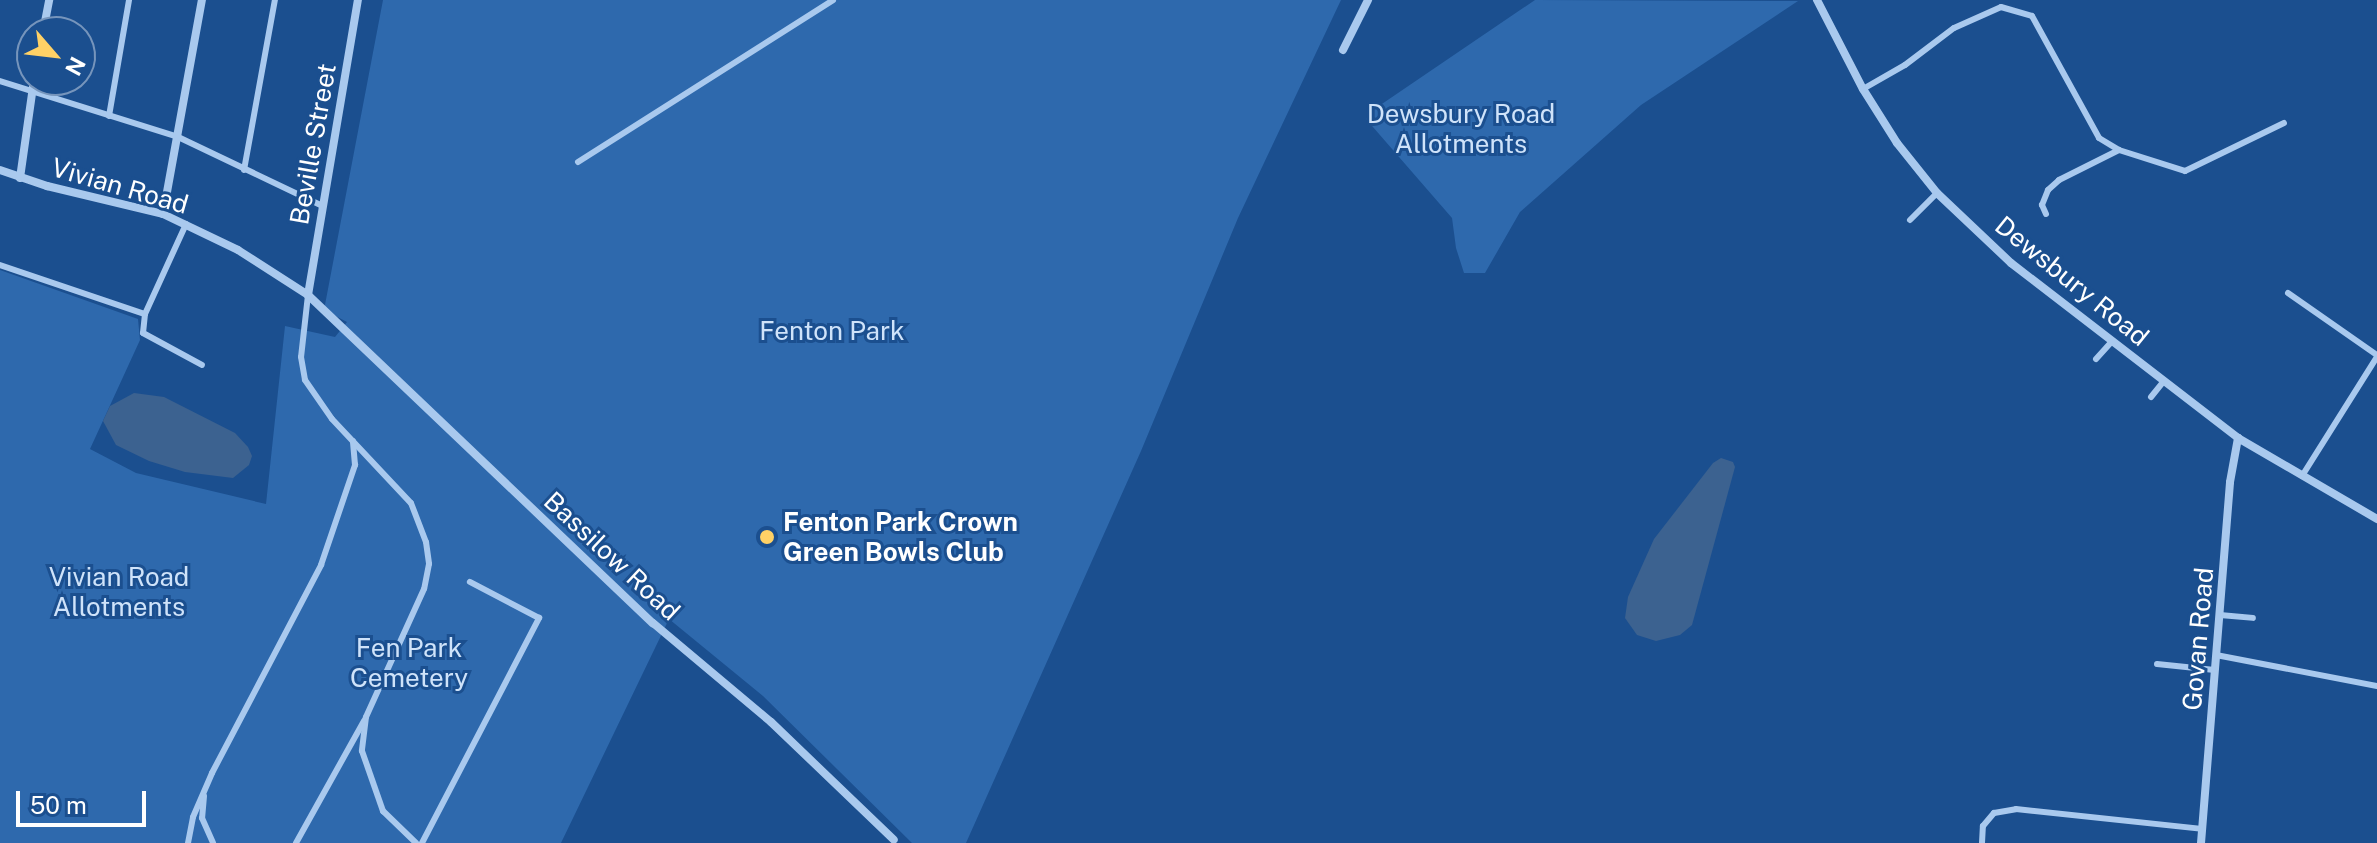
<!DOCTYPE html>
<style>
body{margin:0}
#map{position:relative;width:2377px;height:843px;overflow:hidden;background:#1b4f8f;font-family:"Public Sans",sans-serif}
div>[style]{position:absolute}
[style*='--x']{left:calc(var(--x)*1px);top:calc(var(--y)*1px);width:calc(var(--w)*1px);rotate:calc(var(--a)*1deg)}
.green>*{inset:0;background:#2e69ad}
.water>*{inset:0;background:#3c6290}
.service>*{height:6px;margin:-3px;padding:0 3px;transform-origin:3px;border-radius:3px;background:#a9c9ee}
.minor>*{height:8px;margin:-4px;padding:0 4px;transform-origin:4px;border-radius:4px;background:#a9c9ee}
.dots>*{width:22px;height:22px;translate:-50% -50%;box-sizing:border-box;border:4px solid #1b4f8f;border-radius:50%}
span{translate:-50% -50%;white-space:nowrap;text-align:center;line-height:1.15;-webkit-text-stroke:6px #1b4f8f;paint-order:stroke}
.park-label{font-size:26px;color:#cfe3fa}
.street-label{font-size:26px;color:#fff}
.poi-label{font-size:26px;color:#fff;font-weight:700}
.left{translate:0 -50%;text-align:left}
.north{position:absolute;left:16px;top:16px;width:80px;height:80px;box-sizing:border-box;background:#1b4f8f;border:2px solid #7695bc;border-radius:50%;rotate:118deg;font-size:22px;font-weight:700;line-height:32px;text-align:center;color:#fff}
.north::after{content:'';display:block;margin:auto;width:28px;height:36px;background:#ffd166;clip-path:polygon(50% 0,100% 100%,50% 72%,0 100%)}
.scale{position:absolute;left:16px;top:791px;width:130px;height:36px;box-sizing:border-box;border:4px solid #fff;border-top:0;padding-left:10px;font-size:24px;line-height:28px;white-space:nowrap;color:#fff;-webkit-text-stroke:6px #1b4f8f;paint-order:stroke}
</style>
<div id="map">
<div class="green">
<i style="clip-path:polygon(383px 0,1341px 0,1238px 218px,1141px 451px,966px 843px,912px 843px,763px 696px,669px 619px,561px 843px,0 843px,0 270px,138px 319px,140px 340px,90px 449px,136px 473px,266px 504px,285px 326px,335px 337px,347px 322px,324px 310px)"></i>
<i style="clip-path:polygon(1535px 0,1798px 1px,1641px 105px,1520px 212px,1485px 273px,1464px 273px,1456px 248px,1452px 218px,1366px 119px,1373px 110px)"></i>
</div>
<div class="water">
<i style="clip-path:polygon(134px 393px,164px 397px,235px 433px,248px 447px,252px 456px,249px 465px,233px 478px,185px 472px,149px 461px,116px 445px,103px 421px,110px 406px)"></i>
<i style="clip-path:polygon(1721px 458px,1733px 462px,1735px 467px,1692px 625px,1680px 635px,1656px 641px,1637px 635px,1625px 618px,1628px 597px,1654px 539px,1713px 463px)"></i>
</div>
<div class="service">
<i style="--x:0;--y:81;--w:184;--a:17.4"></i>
<i style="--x:176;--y:136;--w:163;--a:25.5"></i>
<i style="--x:1863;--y:89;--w:48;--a:-29.7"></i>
<i style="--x:1905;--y:65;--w:61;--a:-37.1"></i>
<i style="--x:1954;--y:28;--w:51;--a:-24.1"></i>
<i style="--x:2001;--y:7;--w:32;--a:16"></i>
<i style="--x:2032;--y:16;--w:139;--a:61.2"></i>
<i style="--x:2099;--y:138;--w:23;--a:31"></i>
<i style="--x:2119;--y:150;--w:69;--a:17.7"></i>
<i style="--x:2185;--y:171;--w:110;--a:-25.9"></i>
<i style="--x:109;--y:116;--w:118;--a:-80.2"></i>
<i style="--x:578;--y:162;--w:302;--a:-32.4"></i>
<i style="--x:244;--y:170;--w:173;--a:-79.7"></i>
<i style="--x:2046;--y:214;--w:10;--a:-114"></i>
<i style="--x:2042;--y:205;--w:16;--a:-68"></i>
<i style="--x:2048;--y:190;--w:15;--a:-42"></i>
<i style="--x:2059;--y:180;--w:67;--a:-26.6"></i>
<i style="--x:1910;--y:220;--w:38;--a:-45"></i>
<i style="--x:0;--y:265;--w:153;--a:18.7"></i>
<i style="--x:145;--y:314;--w:19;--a:96"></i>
<i style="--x:143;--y:333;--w:67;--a:28.5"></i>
<i style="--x:2288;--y:293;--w:108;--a:34.9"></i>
<i style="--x:308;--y:295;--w:62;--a:96.4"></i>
<i style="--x:301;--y:357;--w:23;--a:80"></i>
<i style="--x:305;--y:380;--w:47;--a:55.3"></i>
<i style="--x:332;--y:419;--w:115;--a:46.8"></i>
<i style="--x:411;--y:503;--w:42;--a:69"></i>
<i style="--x:426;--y:542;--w:22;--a:82"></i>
<i style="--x:429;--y:564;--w:25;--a:101"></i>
<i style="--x:424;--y:589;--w:141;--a:114.4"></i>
<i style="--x:366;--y:717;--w:34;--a:97"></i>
<i style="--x:362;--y:751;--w:64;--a:70.7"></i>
<i style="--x:383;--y:811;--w:46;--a:44.1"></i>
<i style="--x:145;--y:314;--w:99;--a:-65.5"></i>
<i style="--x:2096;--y:359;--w:24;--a:-48"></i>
<i style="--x:2151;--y:397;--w:21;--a:-51"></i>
<i style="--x:2302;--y:476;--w:141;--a:-57.8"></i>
<i style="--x:2220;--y:615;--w:33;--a:5"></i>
<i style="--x:2216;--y:655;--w:164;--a:10.9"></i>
<i style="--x:2157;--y:664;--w:58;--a:5.9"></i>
<i style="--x:204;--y:796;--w:22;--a:95"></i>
<i style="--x:202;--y:818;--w:27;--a:66"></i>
<i style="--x:188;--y:843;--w:26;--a:-79"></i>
<i style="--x:193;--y:817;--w:48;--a:-66.6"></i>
<i style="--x:212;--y:773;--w:235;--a:-62.3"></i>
<i style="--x:321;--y:565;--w:106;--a:-71.2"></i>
<i style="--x:355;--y:465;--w:24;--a:-95"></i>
<i style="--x:296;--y:843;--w:140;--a:-60.9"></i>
<i style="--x:422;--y:843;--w:254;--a:-62.5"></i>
<i style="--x:539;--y:618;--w:78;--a:-152.4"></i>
<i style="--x:1982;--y:843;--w:17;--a:-87"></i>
<i style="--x:1983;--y:826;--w:17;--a:-50"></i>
<i style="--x:1994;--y:813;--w:22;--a:-10"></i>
<i style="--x:2016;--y:809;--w:187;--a:6.1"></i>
</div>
<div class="minor">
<i style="--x:1817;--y:0;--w:100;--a:62.7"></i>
<i style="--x:1863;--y:89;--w:64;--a:57.8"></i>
<i style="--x:1897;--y:143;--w:64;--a:51.3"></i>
<i style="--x:1937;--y:193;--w:102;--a:43.4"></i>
<i style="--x:2011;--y:263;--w:287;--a:37.6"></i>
<i style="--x:2238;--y:438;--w:161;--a:30.2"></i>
<i style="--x:43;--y:32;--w:33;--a:-79"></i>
<i style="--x:1343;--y:50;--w:56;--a:-63.4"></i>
<i style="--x:0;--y:170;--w:50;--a:18.8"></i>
<i style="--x:47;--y:186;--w:119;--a:13.6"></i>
<i style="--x:163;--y:214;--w:83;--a:25.6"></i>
<i style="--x:238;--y:250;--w:83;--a:32.7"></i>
<i style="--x:308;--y:295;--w:476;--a:43.6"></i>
<i style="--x:653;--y:623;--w:154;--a:40"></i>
<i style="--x:771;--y:722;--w:170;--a:43.8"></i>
<i style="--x:20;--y:178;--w:99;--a:-81.9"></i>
<i style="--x:163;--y:214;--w:218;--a:-79.7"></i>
<i style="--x:308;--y:295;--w:299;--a:-80.4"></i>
<i style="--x:2201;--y:843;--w:362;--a:-85.4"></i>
<i style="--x:2230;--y:482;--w:45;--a:-79.7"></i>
</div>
<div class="dots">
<i style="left:767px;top:537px;background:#ffd166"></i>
</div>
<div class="park-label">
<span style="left:1461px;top:129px">Dewsbury Road<br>Allotments</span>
<span style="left:832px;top:331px">Fenton Park</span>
<span style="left:119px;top:592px">Vivian Road<br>Allotments</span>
<span style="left:409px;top:663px">Fen Park<br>Cemetery</span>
</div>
<div class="street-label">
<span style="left:313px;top:144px;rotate:-80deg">Beville Street</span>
<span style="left:120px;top:186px;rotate:16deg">Vivian Road</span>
<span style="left:2072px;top:281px;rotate:39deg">Dewsbury Road</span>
<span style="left:612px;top:556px;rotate:43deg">Bassilow Road</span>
<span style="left:2198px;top:639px;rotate:-85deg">Govan Road</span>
</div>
<div class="poi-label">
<span class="left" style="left:783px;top:537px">Fenton Park Crown<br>Green Bowls Club</span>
</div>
<div class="north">N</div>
<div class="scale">50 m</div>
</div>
